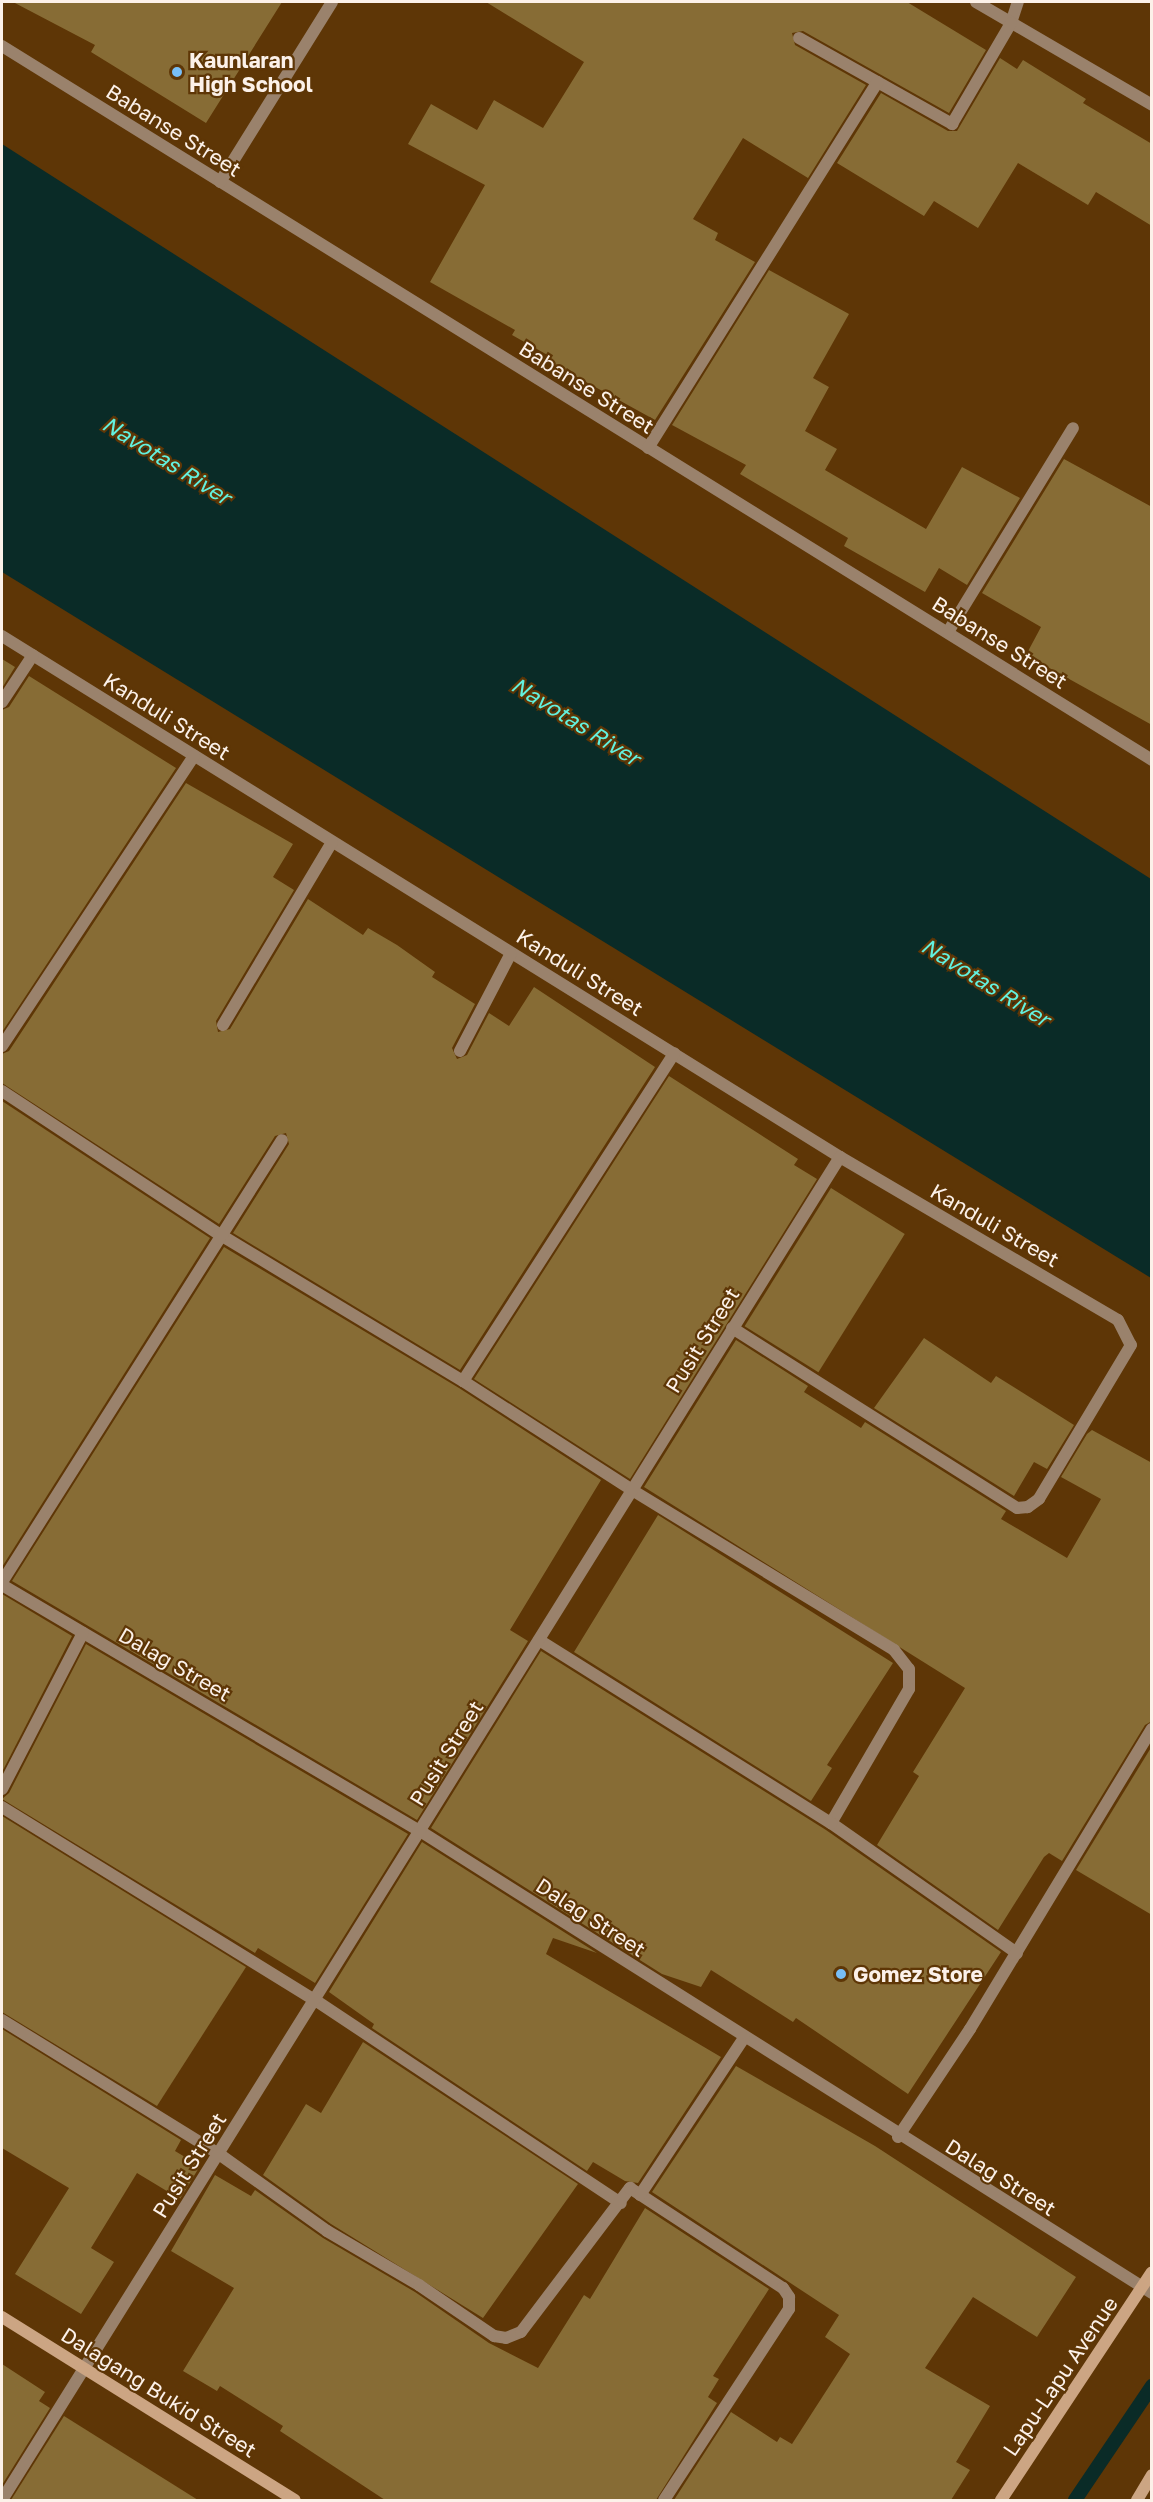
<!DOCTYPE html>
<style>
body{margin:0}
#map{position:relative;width:1153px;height:2502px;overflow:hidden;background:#5e3606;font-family:"Golos Text",sans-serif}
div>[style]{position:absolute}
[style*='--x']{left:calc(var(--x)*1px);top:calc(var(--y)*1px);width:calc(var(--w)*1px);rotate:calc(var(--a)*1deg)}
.water>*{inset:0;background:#0a2b27}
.stream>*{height:14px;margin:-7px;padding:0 7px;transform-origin:7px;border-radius:7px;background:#0a2b27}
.building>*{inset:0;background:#876c35;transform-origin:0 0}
.lane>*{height:12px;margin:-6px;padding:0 6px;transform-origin:6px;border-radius:6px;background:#9a826c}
.street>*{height:12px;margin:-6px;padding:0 6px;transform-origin:6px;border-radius:6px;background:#9a826c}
.secondary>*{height:12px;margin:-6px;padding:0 6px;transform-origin:6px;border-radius:6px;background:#cca583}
.dots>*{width:16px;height:16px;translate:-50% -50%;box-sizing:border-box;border:3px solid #5e3606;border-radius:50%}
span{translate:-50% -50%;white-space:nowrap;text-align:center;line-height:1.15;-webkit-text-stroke:4.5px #5e3606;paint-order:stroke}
.poi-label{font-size:21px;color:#fcf1e9;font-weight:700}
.left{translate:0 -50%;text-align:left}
.street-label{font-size:21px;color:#fcf1e9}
.water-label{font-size:22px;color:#62f1df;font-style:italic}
.frame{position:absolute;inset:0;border:3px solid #fcf1e9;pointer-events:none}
</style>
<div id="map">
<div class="water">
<i style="clip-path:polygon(2px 144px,1151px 879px,1151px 1278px,2px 572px)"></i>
</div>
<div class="stream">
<i style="--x:1075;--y:2500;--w:138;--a:-56"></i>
</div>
<div class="building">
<i style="clip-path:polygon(13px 2px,282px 2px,206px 123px,91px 52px,95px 45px)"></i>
<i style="clip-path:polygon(486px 2px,907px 2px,986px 50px,949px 113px,803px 31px,792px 33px,795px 45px,866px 85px,808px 178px,743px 138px,693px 219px,718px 233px,715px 240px,755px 262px,655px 420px,548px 361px,551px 357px,512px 335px,515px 330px,430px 282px,485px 185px,408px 144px,431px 104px,477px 130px,494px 100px,543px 128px,584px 62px)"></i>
<i style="clip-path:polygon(1000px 58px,1017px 69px,1023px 60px,1086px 99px,1083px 103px,1152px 144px,1152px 226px,1096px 192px,1088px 205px,1018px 163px,978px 228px,934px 201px,924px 216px,837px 163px,881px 93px,948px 131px,957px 131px)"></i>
<i style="clip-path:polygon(769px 270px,849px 314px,813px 378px,829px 387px,805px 431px,837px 449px,825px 470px,926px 529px,962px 467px,1020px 498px,967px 585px,939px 568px,925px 592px,844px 546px,848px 538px,740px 474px,746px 465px,672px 425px)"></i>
<i style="clip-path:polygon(1064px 459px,1152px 507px,1152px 725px,1026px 655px,1041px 627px,982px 593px)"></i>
<i style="clip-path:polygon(2px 659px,15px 667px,2px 688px)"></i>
<i style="clip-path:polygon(29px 676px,176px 768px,2px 1032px,2px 710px,9px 707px)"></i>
<i style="clip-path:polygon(186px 783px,293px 844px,273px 877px,294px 890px,216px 1021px,218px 1032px,230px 1029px,308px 899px,363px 935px,368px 928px,397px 945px,435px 972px,432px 977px,475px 1004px,452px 1048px,457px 1059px,467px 1055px,489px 1013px,509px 1026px,534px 987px,655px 1067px,460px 1370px,233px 1233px,289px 1144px,286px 1133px,275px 1136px,219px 1224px,2px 1083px,2px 1054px,9px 1051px)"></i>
<i style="clip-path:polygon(669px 1076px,798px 1159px,794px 1165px,817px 1179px,630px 1479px,474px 1379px)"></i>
<i style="clip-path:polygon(2px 1101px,210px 1238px,2px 1567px)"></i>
<i style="left:831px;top:1188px;width:87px;height:163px;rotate:32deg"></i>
<i style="clip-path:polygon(224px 1247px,459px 1388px,601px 1480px,510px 1630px,528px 1641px,417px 1820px,12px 1581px)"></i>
<i style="clip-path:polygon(924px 1338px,991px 1383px,996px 1376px,1074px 1425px,1047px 1469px,1034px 1462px,1014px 1496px,874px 1408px)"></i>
<i style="clip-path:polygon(736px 1340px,808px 1386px,804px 1392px,861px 1428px,865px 1422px,1006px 1511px,1001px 1519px,1067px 1558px,1101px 1499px,1061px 1477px,1087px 1434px,1092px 1430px,1152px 1463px,1152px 1721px,1145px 1725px,1062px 1861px,1049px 1853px,1044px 1857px,998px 1930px,877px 1845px,919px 1776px,913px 1772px,965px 1688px,644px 1487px)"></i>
<i style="clip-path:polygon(658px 1515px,893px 1663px,827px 1765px,832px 1768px,811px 1801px,574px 1652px)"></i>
<i style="clip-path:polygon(2px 1594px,72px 1636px,2px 1772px)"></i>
<i style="clip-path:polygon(86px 1644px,408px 1834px,315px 1983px,258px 1948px,255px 1953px,2px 1799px,9px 1793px)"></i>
<i style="clip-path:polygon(541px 1651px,826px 1830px,1001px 1952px,908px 2094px,796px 2018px,793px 2022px,711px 1970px,701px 1987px,662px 1974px,431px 1828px)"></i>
<i style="clip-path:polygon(1152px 1746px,1152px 1915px,1076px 1870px)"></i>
<i style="clip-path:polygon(2px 1816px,246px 1967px,157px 2106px,2px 2012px)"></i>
<i style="clip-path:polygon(422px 1842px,597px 1953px,553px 1938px,546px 1954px,721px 2057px,638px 2183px,625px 2181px,593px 2162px,587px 2171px,372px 2028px,374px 2024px,329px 1992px)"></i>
<i style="clip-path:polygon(2px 2029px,181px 2140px,175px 2151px,200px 2166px,180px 2199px,137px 2173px,91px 2248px,114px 2262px,81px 2314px,15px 2274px,69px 2188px,2px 2148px)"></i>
<i style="clip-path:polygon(363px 2042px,578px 2184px,483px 2318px,331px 2224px,263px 2175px,306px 2104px,321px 2113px)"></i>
<i style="clip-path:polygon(736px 2066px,875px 2146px,1076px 2277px,1037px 2337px,973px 2297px,925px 2368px,990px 2406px,956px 2462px,970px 2470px,951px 2500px,674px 2500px,731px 2412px,777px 2442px,780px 2437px,792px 2444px,850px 2354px,825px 2337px,839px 2315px,652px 2192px)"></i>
<i style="clip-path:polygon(215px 2175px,251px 2196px,255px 2190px,323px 2238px,415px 2292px,489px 2343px,538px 2368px,584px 2295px,590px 2299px,645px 2208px,769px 2289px,713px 2376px,719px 2379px,708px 2397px,717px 2403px,656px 2500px,385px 2500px,280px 2431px,283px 2426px,220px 2386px,217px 2391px,183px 2371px,234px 2288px,171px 2251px)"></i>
<i style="clip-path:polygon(2px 2364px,45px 2392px,39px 2401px,50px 2408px,2px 2485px)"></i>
<i style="clip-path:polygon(64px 2416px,198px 2500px,11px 2500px)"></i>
</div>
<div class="lane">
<i style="--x:1011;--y:23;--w:22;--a:-72"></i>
</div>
<div class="street">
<i style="--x:976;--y:2;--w:204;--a:30.3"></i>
<i style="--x:799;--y:38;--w:176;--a:29.3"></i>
<i style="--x:952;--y:124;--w:117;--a:-59.7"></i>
<i style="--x:2;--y:46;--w:1354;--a:31.83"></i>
<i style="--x:220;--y:182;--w:212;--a:-58.1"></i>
<i style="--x:648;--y:448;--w:432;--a:-57.9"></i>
<i style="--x:948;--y:632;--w:239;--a:-58.5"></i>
<i style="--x:2;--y:636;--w:987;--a:31.87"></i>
<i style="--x:840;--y:1157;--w:322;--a:30.4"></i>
<i style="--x:1118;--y:1320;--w:28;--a:63"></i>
<i style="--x:1131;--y:1345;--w:179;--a:120.9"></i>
<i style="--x:1039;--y:1499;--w:14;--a:144"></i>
<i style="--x:1028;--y:1507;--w:11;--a:175"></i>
<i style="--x:1017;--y:1508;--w:337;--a:-147.7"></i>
<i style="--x:2;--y:702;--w:56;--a:-56.6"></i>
<i style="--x:223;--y:1025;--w:213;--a:-59.2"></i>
<i style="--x:2;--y:1046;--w:348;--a:-56.5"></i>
<i style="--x:460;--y:1051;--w:110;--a:-62.5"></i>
<i style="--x:2;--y:1091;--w:260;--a:33.4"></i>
<i style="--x:219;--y:1234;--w:285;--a:31.1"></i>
<i style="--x:463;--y:1381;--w:201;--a:32.8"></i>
<i style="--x:632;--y:1490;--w:307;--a:31.4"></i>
<i style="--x:894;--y:1650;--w:24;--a:52"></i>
<i style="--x:909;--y:1669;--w:20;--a:90"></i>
<i style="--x:909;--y:1689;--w:155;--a:120.2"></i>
<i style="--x:831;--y:1823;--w:227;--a:35"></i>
<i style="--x:463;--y:1381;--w:390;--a:-57.2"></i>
<i style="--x:2;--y:1582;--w:523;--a:-57.65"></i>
<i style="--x:2;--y:1585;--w:485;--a:30.5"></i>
<i style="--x:420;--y:1831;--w:866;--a:32.26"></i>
<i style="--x:539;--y:1640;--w:345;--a:32.1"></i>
<i style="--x:2;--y:1789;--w:176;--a:-62.6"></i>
<i style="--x:2;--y:1807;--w:368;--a:31.7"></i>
<i style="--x:315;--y:2000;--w:367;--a:33.6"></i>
<i style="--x:2;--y:2020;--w:255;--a:31.7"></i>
<i style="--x:219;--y:2154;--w:133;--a:35.5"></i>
<i style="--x:327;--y:2231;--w:107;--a:30.4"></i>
<i style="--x:419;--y:2285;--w:91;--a:34.2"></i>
<i style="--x:494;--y:2336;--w:12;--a:9"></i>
<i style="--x:506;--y:2338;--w:16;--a:-22"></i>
<i style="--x:521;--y:2332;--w:181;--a:-52.9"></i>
<i style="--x:630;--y:2188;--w:183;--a:33.2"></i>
<i style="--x:783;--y:2288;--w:11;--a:56"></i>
<i style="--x:789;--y:2297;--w:12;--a:90"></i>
<i style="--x:789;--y:2309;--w:228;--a:123.2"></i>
<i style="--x:898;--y:2137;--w:130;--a:-56.3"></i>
<i style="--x:970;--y:2029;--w:351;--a:-58.8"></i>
<i style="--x:640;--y:2195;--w:188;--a:-56.5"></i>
<i style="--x:2;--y:2500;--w:1583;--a:-58.04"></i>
</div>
<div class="secondary">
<i style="--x:2;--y:2317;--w:345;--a:32"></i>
<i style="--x:1001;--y:2500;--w:273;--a:-56.5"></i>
<i style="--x:1137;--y:2500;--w:29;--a:-59"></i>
</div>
<div class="dots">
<i style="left:177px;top:72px;background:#78bff7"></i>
<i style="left:841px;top:1974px;background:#78bff7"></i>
</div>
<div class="poi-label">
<span class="left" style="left:189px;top:72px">Kaunlaran<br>High School</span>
<span class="left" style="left:853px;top:1974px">Gomez Store</span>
</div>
<div class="street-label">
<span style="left:174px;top:130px;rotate:32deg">Babanse Street</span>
<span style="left:587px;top:387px;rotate:32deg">Babanse Street</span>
<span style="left:1000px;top:642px;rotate:32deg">Babanse Street</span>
<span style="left:167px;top:716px;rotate:32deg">Kanduli Street</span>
<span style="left:580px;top:972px;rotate:32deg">Kanduli Street</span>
<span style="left:995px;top:1225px;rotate:30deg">Kanduli Street</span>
<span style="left:702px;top:1340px;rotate:-58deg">Pusit Street</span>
<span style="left:175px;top:1664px;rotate:30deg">Dalag Street</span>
<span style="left:446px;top:1753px;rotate:-58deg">Pusit Street</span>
<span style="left:591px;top:1917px;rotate:33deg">Dalag Street</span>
<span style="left:189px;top:2165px;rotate:-58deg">Pusit Street</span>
<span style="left:1001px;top:2177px;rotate:32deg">Dalag Street</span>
<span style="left:1060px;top:2376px;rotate:-56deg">Lapu-Lapu Avenue</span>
<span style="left:159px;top:2392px;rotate:32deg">Dalagang Bukid Street</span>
</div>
<div class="water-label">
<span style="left:167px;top:460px;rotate:32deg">Navotas River</span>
<span style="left:576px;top:721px;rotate:32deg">Navotas River</span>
<span style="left:986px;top:982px;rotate:32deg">Navotas River</span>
</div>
<div class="frame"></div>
</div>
